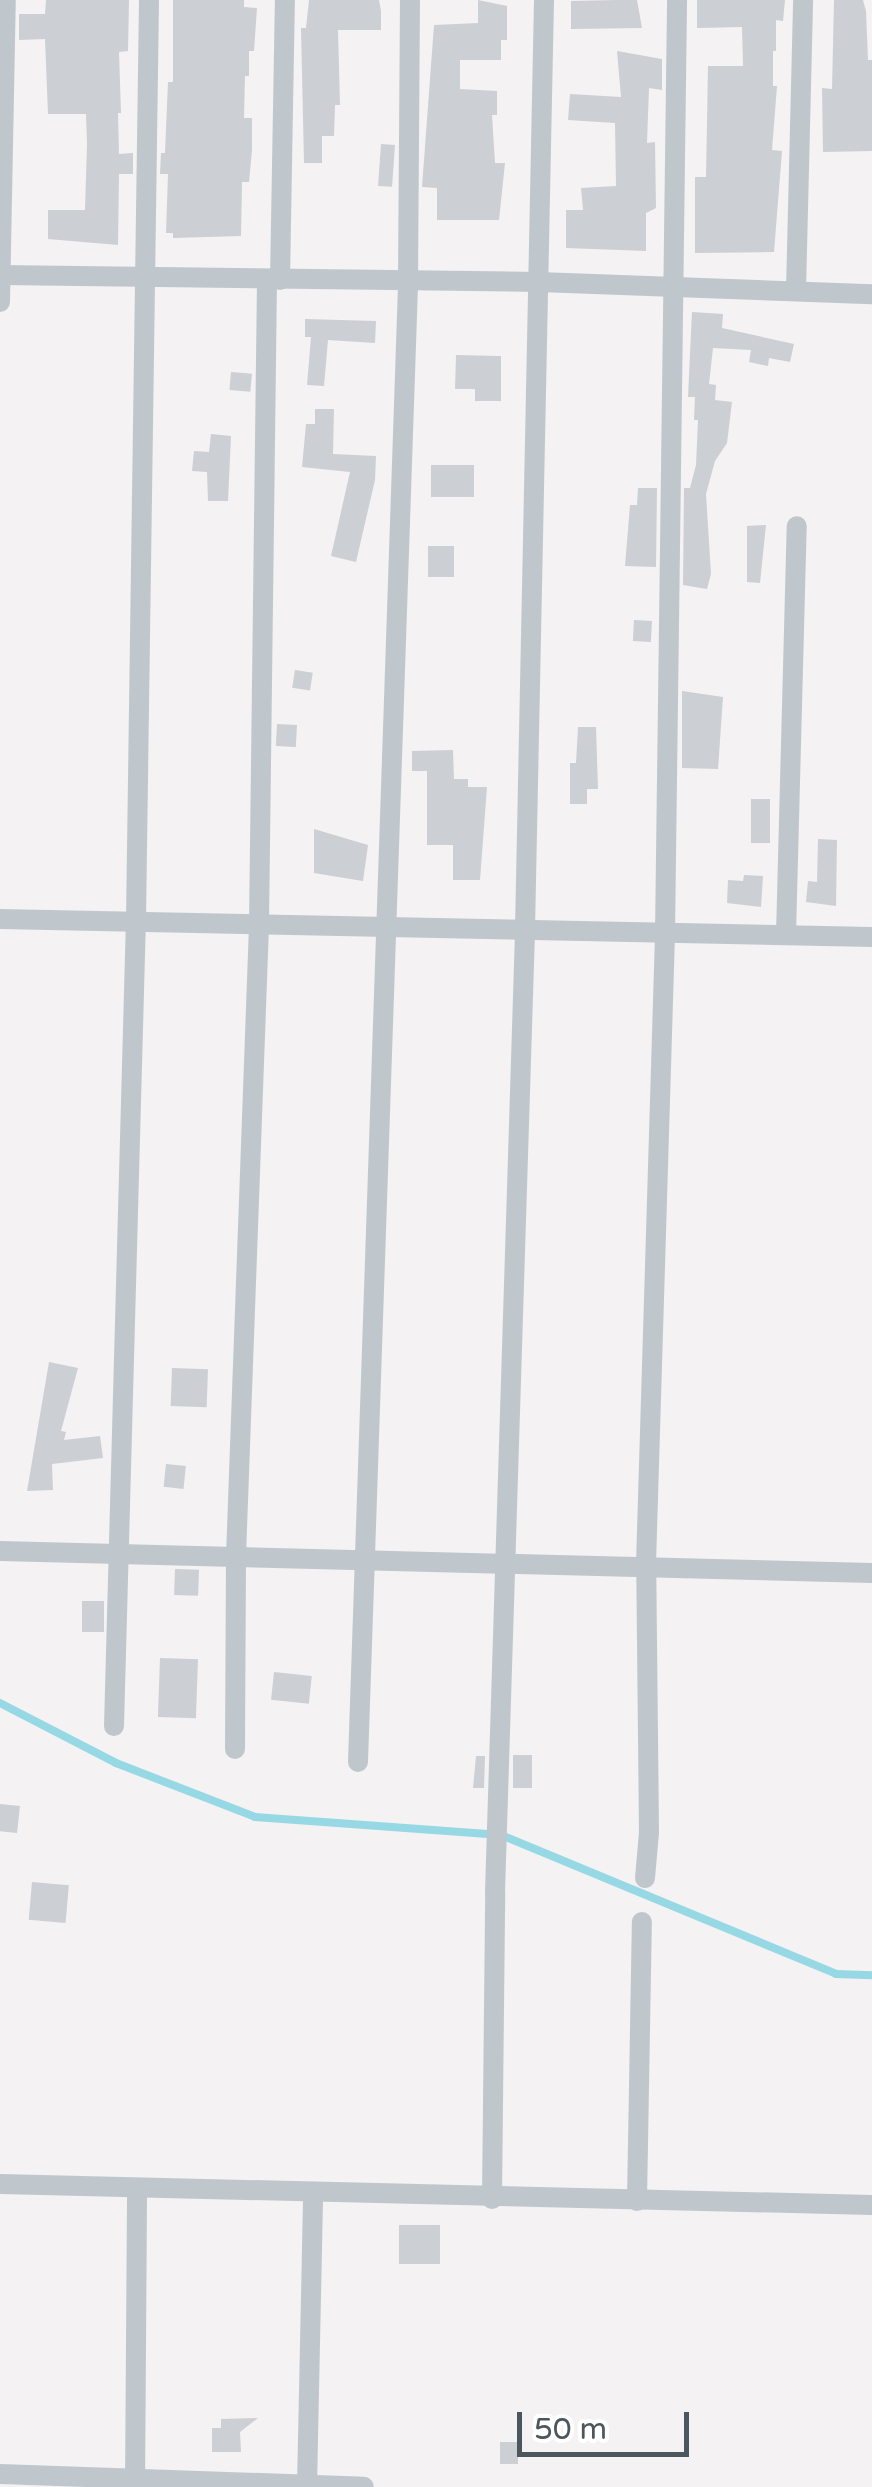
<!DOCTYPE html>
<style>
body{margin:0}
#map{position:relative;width:872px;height:2487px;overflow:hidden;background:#f4f2f2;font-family:"Varela Round",sans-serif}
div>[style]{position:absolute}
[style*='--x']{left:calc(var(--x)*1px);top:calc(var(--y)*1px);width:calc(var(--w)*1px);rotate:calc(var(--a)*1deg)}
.stream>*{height:8px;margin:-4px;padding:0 4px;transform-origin:4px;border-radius:4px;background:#97d8e5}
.building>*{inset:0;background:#cccfd4;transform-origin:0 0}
.minor>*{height:20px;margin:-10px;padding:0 10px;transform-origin:10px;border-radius:10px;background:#bfc7cd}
span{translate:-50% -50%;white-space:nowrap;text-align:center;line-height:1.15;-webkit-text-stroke:8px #fff;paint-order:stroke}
.scale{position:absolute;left:517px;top:2412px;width:172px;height:45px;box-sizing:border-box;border:5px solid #4b565e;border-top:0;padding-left:12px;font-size:30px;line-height:35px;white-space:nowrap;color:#4b565e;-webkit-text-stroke:8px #fff;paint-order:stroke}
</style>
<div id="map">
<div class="stream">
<i style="--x:0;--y:1703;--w:131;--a:27.3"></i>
<i style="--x:116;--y:1763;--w:149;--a:21.2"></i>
<i style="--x:255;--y:1817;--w:247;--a:4.2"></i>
<i style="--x:501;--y:1835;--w:363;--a:22.5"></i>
<i style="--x:836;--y:1974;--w:36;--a:2"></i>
</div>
<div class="building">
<i style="clip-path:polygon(46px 0,129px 0,128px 51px,119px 52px,121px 113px,118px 113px,119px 154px,133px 153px,133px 174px,119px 174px,118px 245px,48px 239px,48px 210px,85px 210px,87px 144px,86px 114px,48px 114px,45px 39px,19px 40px,19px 14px,45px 14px)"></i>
<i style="clip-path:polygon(173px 0,244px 0,244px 7px,257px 8px,254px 51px,249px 51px,249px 76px,245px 76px,244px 118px,252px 118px,252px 150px,249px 182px,242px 182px,241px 236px,173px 238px,173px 233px,166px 233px,168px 174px,160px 174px,161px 153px,165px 153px,168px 82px,173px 82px)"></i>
<i style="clip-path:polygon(309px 0,379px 0,381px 11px,381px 30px,338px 30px,340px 105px,335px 105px,334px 136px,322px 136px,322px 163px,304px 163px,301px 28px,306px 28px)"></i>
<i style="clip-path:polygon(478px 0,507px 6px,507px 40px,501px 40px,501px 60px,460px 60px,460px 89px,497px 91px,497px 115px,492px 115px,495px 163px,505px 163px,499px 220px,437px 220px,437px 188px,422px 187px,434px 25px,478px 23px)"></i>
<i style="clip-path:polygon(617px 0,637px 0,642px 28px,571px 29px,571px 1px)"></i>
<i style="clip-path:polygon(697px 0,785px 0,783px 21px,776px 20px,776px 51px,773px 51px,773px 86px,777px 86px,772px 150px,782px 151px,774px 252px,695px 253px,695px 177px,706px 177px,708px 66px,743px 66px,742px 27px,697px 28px)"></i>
<i style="clip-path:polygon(834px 0,863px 0,866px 11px,868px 60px,872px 60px,872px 151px,823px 152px,822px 88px,832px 89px)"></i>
<i style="clip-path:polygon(617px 51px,662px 59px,662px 90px,649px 88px,647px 143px,655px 142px,656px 208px,646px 213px,646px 251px,566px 248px,566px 210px,583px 210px,581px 188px,616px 186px,615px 123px,568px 120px,570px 94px,621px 97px)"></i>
<i style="left:381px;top:144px;width:14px;height:42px;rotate:4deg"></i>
<i style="clip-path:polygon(692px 312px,723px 314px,722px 328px,794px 344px,790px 362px,769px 358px,768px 366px,749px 362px,751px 350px,713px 348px,709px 384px,716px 385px,715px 400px,732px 402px,727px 443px,715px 461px,706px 494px,711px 574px,707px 589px,683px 585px,684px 488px,690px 488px,696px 465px,698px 420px,694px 420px,695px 397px,688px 397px)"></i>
<i style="clip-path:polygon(305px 319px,376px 321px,375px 343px,328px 340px,324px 386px,307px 385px,311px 337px,305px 337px)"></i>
<i style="clip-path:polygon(456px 355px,501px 356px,501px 401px,475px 401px,475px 389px,455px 389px)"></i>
<i style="left:231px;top:372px;width:21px;height:18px;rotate:5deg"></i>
<i style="clip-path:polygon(315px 409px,334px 409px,333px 454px,376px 456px,375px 480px,356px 562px,331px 556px,350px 472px,302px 467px,306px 424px,315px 424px)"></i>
<i style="clip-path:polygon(211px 434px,231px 436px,228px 501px,208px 501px,207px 472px,192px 471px,194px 451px,209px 452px)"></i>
<i style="left:431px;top:465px;width:43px;height:32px"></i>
<i style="clip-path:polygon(638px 488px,657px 488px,656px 567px,625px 566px,630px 505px,637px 505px)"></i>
<i style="clip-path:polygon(766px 525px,760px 583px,747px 582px,747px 526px)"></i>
<i style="left:428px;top:546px;width:26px;height:31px"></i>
<i style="left:634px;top:620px;width:18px;height:21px;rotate:3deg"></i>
<i style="left:295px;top:670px;width:18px;height:18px;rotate:9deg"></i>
<i style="clip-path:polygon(682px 691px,723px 697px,718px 769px,682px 768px)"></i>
<i style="left:277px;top:724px;width:20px;height:22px;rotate:3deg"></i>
<i style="clip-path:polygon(578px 727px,596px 727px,598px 789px,587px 789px,587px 804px,570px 804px,570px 763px,576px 763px)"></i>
<i style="clip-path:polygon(453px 750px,454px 779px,468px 779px,468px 787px,487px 787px,480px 880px,453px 880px,453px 845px,427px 845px,427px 771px,412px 771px,412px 751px)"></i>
<i style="left:751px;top:799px;width:19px;height:44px"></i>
<i style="clip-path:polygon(314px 829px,368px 845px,363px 881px,314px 873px)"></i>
<i style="clip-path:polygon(818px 839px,837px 840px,836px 906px,806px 902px,808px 881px,817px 882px)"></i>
<i style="clip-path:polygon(744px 875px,763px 876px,761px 907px,727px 903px,728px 880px,743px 881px)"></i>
<i style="clip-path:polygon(49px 1362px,78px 1368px,61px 1431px,66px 1432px,64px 1440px,100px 1436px,103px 1458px,52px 1464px,53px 1490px,27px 1491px)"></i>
<i style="left:172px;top:1368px;width:36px;height:38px;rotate:2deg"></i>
<i style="left:166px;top:1464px;width:20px;height:23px;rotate:6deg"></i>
<i style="left:175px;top:1569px;width:24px;height:26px;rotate:2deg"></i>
<i style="left:82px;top:1601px;width:22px;height:31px"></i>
<i style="left:160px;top:1658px;width:38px;height:59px;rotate:2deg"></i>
<i style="left:274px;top:1672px;width:38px;height:28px;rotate:6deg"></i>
<i style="left:513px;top:1755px;width:19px;height:33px"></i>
<i style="clip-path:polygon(476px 1756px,485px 1756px,484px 1788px,473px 1788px)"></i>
<i style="left:0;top:1804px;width:20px;height:27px;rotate:6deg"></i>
<i style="left:32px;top:1882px;width:37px;height:38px;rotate:5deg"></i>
<i style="left:399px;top:2225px;width:41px;height:39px"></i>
<i style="clip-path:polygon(258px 2418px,240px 2432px,241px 2452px,212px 2452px,212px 2428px,221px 2428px,221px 2419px)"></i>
<i style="left:500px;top:2442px;width:18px;height:22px"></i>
</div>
<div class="minor">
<i style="--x:0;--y:275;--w:539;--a:0.74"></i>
<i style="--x:539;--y:282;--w:333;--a:2.1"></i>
<i style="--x:280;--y:280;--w:280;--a:-89"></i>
<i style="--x:796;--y:291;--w:291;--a:-88.6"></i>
<i style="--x:0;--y:302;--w:302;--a:-88.9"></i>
<i style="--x:0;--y:919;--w:872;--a:1.18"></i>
<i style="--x:786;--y:935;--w:409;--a:-88.5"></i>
<i style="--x:0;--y:1551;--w:872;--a:1.45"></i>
<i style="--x:114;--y:1726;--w:806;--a:-88.44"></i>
<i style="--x:136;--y:920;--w:920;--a:-89.19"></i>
<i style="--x:235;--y:1749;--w:193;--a:-89.7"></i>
<i style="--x:236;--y:1556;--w:631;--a:-87.91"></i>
<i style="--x:259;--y:925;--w:645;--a:-89.29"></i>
<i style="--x:358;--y:1762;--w:1480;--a:-88.06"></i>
<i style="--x:408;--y:283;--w:283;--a:-89.6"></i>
<i style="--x:645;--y:1878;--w:46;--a:-85"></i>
<i style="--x:649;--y:1832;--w:268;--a:-90.6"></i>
<i style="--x:646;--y:1564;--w:630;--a:-88.27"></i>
<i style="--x:665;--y:934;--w:934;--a:-89.26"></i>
<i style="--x:0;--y:2184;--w:872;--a:1.38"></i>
<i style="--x:492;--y:2199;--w:307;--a:-89.4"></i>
<i style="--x:495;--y:1892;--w:962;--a:-88.21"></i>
<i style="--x:525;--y:930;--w:930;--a:-88.83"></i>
<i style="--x:637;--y:2201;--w:279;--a:-89"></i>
<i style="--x:0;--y:2474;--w:364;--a:2"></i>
<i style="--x:135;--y:2487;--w:299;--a:-89.6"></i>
<i style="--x:307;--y:2487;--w:295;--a:-88.8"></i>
</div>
<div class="scale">50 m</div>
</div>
